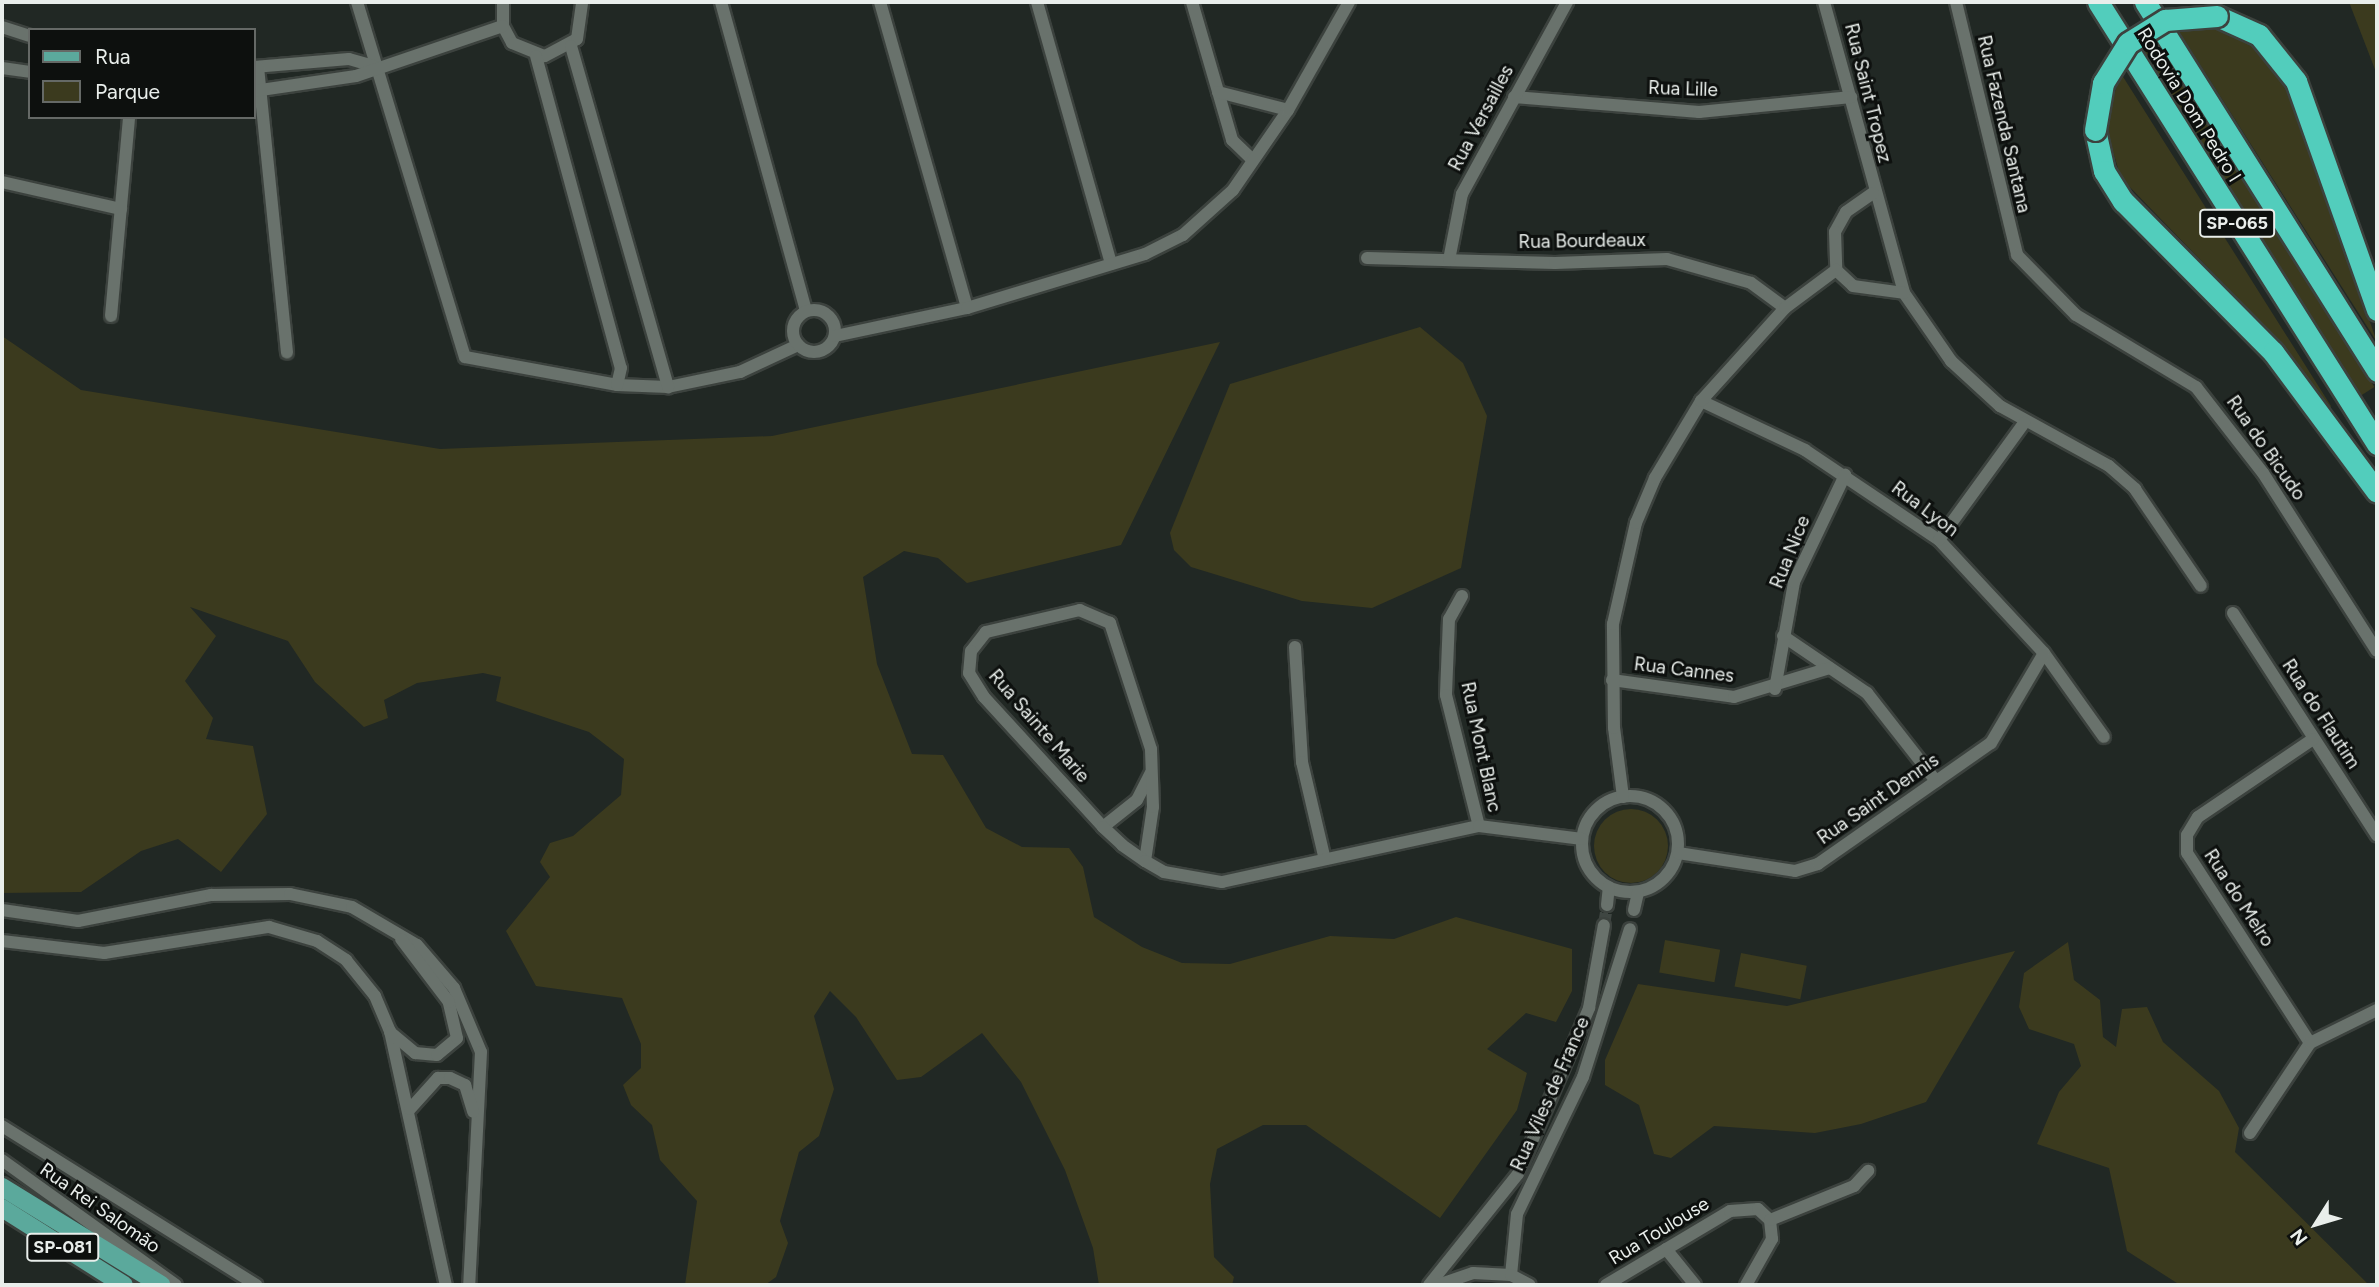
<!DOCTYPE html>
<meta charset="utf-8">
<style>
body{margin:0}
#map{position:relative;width:2379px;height:1287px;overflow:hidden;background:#212824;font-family:Figtree,sans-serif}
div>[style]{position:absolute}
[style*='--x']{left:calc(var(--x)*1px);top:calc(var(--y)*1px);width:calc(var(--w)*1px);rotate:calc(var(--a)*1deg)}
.green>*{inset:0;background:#3b3a1e;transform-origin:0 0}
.round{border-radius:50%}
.street-tunnel>*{height:12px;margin-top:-6px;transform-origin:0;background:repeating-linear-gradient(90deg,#3f4642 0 12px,transparent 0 18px)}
.roads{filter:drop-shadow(2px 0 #3c423e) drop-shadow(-2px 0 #3c423e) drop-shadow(0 2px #3c423e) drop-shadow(0 -2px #3c423e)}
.street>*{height:12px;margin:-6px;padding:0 6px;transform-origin:6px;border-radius:6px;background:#69726c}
.street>.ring{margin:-6px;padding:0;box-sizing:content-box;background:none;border:12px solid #69726c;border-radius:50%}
.primary>*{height:18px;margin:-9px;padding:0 9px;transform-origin:9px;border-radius:9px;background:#5ba99c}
.highway>*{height:21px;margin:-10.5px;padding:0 10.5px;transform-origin:10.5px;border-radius:10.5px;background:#52cdbc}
.bridges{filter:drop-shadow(2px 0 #3c423e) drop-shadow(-2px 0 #3c423e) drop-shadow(0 2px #3c423e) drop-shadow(0 -2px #3c423e)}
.highway-bridge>*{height:21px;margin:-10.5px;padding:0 10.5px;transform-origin:10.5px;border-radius:10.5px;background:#52cdbc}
span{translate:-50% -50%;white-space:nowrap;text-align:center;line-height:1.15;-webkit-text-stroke:6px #0d100e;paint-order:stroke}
.shield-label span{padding:2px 5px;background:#0d100e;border:2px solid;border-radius:5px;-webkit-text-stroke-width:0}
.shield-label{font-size:18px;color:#e9eeeb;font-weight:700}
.street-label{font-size:19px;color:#e9eeeb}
.frame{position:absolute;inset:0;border:4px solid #e9eeeb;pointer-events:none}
.legend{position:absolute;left:28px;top:28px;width:228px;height:91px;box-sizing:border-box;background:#0d100e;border:2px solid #656966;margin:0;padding:9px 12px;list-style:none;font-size:21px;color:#e9eeeb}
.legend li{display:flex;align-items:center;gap:14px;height:35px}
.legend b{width:35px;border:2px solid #656966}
.north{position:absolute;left:2281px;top:1189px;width:70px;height:70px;-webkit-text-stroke:5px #0d100e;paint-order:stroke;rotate:233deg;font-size:19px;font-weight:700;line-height:28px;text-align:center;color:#e9eeeb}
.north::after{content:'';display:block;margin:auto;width:24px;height:32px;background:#e9eeeb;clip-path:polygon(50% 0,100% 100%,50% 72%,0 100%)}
</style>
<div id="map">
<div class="green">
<i style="clip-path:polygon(2349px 2px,2377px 2px,2377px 73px,2376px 72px)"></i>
<i style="clip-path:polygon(2209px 26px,2257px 47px,2290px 95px,2377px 342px,2176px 27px)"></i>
<i style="left:2155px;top:36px;width:414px;height:20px;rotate:58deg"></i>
<i style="clip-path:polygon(2120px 72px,2331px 406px,2329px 412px,2250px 311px,2121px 178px,2106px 129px)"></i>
<i style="clip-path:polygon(1420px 327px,1463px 363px,1487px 416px,1461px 568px,1372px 608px,1302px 601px,1191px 567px,1174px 550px,1170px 533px,1230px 384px)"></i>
<i style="clip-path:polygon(2px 336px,81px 390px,440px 449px,772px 436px,1220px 342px,1121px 545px,967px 583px,938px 558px,904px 551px,863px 577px,877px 664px,912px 754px,943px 755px,986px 828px,1022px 847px,1069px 848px,1083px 867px,1094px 917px,1142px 947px,1182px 963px,1230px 964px,1330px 936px,1394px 939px,1456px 917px,1572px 949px,1572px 991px,1556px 1022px,1526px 1013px,1487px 1049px,1527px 1073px,1517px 1110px,1440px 1218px,1306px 1125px,1263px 1125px,1217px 1149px,1210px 1184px,1214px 1257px,1234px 1277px,1232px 1285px,1099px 1285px,1093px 1248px,1065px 1170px,1021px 1082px,982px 1033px,921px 1077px,897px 1080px,856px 1017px,830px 991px,814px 1016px,834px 1089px,819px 1136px,799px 1152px,780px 1221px,788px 1243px,776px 1277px,765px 1285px,685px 1285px,697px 1201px,660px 1160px,652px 1125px,631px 1105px,623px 1085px,641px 1068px,641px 1044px,622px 998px,536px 986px,506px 931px,550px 877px,540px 862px,550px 843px,573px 836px,621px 795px,624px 759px,589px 732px,496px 701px,501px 677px,483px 673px,417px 683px,384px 700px,388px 718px,364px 727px,315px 682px,288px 641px,190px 607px,216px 636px,185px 681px,213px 718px,206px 739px,253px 746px,267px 814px,221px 872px,178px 839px,141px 851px,81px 892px,2px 893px)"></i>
<i class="round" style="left:1594px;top:809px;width:74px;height:74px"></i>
<i style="left:1665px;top:940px;width:56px;height:33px;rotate:10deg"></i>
<i style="clip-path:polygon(2068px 942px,2074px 980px,2100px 1000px,2103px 1037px,2116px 1047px,2122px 1009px,2147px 1007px,2163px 1042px,2219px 1091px,2239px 1128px,2235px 1152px,2369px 1285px,2180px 1285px,2127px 1251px,2109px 1168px,2037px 1144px,2059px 1092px,2081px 1066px,2074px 1044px,2029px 1029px,2019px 1007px,2024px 973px)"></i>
<i style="clip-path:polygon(2015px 951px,1926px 1102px,1861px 1124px,1815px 1133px,1714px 1126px,1671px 1158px,1654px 1154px,1639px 1105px,1605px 1085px,1605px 1060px,1638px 984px,1787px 1006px)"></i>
<i style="left:1741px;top:953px;width:67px;height:34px;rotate:11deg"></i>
</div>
<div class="street-tunnel">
<i style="--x:1604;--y:925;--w:20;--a:-81"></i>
</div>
<div class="roads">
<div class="street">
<i style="--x:357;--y:2;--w:371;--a:73.1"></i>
<i style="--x:465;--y:357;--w:155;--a:10.4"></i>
<i style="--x:617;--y:385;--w:51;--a:2.2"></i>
<i style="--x:668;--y:387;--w:74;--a:-11.8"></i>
<i style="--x:740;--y:372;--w:64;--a:-25"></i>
<i style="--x:503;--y:2;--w:24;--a:90"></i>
<i style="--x:503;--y:26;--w:19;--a:62"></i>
<i style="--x:512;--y:43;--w:35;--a:22"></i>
<i style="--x:545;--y:56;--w:36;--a:-28"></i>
<i style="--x:577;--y:39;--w:37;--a:-82"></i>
<i style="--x:721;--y:2;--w:320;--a:74.6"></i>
<i style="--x:880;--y:2;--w:318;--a:74.1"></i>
<i style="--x:1037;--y:2;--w:272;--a:74.2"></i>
<i style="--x:1192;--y:2;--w:144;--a:73.8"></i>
<i style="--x:1232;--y:140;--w:29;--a:44"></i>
<i style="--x:1824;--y:2;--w:302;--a:74.6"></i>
<i style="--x:1904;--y:293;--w:83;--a:55.3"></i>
<i style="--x:1951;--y:361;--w:67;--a:42.6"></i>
<i style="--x:2000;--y:406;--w:124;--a:28.8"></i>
<i style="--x:2109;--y:466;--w:35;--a:41"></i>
<i style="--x:2135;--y:489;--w:117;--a:55.8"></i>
<i style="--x:1956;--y:2;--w:260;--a:76.4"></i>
<i style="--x:2017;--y:255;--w:84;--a:45.5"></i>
<i style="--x:2076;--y:315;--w:140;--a:31"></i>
<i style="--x:2196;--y:387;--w:109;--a:52.1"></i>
<i style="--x:2263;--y:473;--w:211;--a:57.4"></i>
<i style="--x:2;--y:27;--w:29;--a:18"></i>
<i style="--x:571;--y:46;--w:355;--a:74.1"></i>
<i style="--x:536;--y:56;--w:323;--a:74.8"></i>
<i style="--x:621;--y:368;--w:17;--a:103"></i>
<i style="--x:254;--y:67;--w:95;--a:-4.8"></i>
<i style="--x:349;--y:59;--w:25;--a:16"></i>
<i style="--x:258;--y:67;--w:287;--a:84.2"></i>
<i style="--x:2;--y:68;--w:28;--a:8"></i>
<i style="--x:254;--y:91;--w:103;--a:-8.4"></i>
<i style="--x:356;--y:76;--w:155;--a:-18.8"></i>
<i style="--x:1218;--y:92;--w:72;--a:14.4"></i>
<i style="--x:1514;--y:97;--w:186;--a:4.6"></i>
<i style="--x:1699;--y:112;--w:153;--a:-5.6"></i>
<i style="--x:2;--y:182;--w:122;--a:12.8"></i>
<i style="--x:1873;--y:193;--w:33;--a:145"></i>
<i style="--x:1846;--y:212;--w:23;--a:119"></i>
<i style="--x:1835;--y:232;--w:38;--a:88"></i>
<i style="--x:1836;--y:270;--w:23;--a:43"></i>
<i style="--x:1853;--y:286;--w:51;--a:7.8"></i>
<i style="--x:1367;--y:258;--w:188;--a:1.5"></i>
<i style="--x:1555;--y:263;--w:112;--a:-2"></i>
<i style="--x:1667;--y:259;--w:87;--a:15.9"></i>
<i style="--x:1751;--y:283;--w:42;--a:36.3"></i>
<i style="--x:1449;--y:260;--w:67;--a:-78.9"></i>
<i style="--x:1462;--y:194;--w:219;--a:-61.3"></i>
<i class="ring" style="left:793px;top:310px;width:30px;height:30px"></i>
<i style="--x:111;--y:316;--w:200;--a:-84.8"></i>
<i style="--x:835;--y:336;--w:135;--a:-12"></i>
<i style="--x:967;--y:308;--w:186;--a:-16.9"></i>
<i style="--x:1145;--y:254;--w:42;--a:-26.6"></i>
<i style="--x:1183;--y:235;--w:67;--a:-42"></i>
<i style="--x:1233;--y:190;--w:97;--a:-55.5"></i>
<i style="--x:1288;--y:110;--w:124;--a:-60.5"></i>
<i style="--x:1701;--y:401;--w:115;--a:25.2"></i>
<i style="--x:1805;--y:450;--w:161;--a:33.9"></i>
<i style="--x:1939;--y:540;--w:154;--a:47.1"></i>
<i style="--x:2044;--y:653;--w:103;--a:54.5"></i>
<i style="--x:1939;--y:540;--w:145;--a:-54"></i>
<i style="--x:1462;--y:596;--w:26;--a:119"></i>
<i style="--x:1449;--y:619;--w:76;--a:92.3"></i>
<i style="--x:1446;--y:695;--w:135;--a:75.9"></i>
<i style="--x:2233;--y:613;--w:265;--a:57.1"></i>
<i style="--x:1783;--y:636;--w:102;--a:34.2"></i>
<i style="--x:1867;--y:693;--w:112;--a:51.9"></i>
<i style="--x:1295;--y:647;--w:115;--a:86.5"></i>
<i style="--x:1302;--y:762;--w:97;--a:76.8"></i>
<i style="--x:1612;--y:680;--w:123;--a:7.9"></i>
<i style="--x:1734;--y:697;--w:100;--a:-16.8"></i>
<i style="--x:1775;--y:689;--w:109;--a:-79.9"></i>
<i style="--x:1794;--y:582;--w:119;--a:-64.5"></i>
<i class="ring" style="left:1582px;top:796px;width:84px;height:84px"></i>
<i style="--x:1623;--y:797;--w:70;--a:-97.4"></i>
<i style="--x:1614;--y:728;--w:104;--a:-90.6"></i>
<i style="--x:1613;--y:624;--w:104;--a:-77.2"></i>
<i style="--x:1636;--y:523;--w:49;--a:-67.1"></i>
<i style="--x:1655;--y:478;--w:90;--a:-59.1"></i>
<i style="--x:1701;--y:401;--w:125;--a:-47.9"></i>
<i style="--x:1785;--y:308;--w:64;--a:-36.7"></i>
<i style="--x:1103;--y:827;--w:43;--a:-38.5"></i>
<i style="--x:1137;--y:800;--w:30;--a:-63"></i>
<i style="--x:1678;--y:853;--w:118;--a:8.7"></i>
<i style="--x:1795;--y:871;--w:24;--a:-17"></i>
<i style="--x:1818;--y:864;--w:211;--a:-35"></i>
<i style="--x:1991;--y:743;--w:104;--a:-59.5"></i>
<i style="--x:1145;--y:861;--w:55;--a:-81.6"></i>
<i style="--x:1153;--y:807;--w:58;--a:-92"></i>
<i style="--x:1151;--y:749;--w:133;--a:-108"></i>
<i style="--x:1110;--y:623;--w:33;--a:-157"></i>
<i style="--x:1080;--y:610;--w:97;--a:166.8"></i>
<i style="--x:986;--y:632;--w:24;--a:128"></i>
<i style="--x:971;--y:651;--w:22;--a:95"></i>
<i style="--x:969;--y:673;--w:28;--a:58"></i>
<i style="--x:984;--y:697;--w:176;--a:47.5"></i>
<i style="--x:1103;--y:827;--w:26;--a:43"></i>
<i style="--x:1122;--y:845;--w:28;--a:35"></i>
<i style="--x:1145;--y:861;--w:22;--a:30"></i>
<i style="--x:1164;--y:872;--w:59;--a:9.8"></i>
<i style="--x:1222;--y:882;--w:263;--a:-12.3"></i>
<i style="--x:1479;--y:826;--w:104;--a:7.2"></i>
<i style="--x:1607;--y:905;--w:18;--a:-84"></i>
<i style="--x:2;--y:910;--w:77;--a:8.2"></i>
<i style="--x:78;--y:921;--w:136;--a:-11.1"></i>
<i style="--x:211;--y:895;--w:79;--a:-0.7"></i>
<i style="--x:290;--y:894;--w:63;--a:11.8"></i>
<i style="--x:352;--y:907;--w:75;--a:30.3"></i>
<i style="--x:417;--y:945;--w:57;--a:49.3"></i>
<i style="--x:454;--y:988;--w:69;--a:67.1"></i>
<i style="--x:481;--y:1052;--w:233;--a:92.9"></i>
<i style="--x:1634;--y:910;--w:18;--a:-77"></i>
<i style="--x:2;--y:941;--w:103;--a:6.7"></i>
<i style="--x:104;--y:953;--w:167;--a:-9"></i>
<i style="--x:269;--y:927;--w:50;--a:16.3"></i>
<i style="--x:317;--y:941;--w:35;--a:33"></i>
<i style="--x:346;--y:960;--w:46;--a:51.1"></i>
<i style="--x:375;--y:996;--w:38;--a:67"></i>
<i style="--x:390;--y:1031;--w:260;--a:77.6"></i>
<i style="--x:390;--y:1032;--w:33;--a:40"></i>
<i style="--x:415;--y:1053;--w:22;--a:5"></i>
<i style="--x:437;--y:1055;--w:26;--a:-40"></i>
<i style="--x:457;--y:1038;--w:37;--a:-103"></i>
<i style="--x:449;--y:1002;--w:79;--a:-127.3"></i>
<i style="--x:2310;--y:1043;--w:226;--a:-122.9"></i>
<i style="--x:2187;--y:853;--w:18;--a:-90"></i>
<i style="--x:2187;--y:835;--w:21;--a:-59"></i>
<i style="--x:2198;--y:817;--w:139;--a:-34.1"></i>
<i style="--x:410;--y:1109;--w:42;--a:-47.9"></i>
<i style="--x:438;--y:1078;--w:12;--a:0"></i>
<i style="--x:450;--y:1078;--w:17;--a:25"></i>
<i style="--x:465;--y:1085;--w:28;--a:73"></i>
<i style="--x:2;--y:1126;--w:300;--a:32"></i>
<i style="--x:2250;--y:1133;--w:108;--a:-56.3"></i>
<i style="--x:2310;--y:1043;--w:75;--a:-26.2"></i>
<i style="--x:2;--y:1160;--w:214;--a:35.7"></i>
<i style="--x:1666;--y:1249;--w:46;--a:51.1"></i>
<i style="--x:1511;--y:1275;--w:61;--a:-84.4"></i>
<i style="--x:1517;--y:1214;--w:152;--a:-64.3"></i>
<i style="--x:1583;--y:1077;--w:155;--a:-72.4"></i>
<i style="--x:1429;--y:1285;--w:142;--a:-51.3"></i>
<i style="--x:1518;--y:1174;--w:181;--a:-66.8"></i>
<i style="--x:1589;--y:1008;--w:84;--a:-79.8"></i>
<i style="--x:1438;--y:1285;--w:37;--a:-19"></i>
<i style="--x:1473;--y:1273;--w:38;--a:3"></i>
<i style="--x:1511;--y:1275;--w:21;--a:28"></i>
<i style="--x:1606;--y:1285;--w:144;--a:-30.8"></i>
<i style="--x:1730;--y:1211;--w:28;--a:-4"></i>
<i style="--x:1758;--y:1209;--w:16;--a:43"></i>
<i style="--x:1746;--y:1285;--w:53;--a:-60.5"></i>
<i style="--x:1772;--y:1239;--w:19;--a:-96"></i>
<i style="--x:1770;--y:1220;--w:91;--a:-22"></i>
<i style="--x:1854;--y:1186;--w:21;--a:-47"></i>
</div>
<div class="primary">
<i style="--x:2;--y:1187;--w:187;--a:31.6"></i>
<i style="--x:2;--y:1208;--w:144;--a:32.3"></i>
</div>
<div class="highway">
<i style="--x:2098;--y:2;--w:523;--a:57.74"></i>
<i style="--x:2145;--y:2;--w:436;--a:57.8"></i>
<i style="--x:2217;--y:16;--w:46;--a:24.3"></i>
<i style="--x:2259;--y:35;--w:59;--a:51.2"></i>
<i style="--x:2296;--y:81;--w:243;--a:70.5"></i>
<i style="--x:2095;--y:130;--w:42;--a:77.6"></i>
<i style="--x:2104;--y:171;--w:36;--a:58"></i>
<i style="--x:2123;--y:201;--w:213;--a:45.2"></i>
<i style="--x:2273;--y:352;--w:174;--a:53.4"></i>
</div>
</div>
<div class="bridges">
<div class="highway-bridge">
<i style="--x:2095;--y:130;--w:48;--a:-80.3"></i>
<i style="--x:2103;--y:83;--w:47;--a:-58"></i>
<i style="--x:2128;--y:43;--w:44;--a:-31.9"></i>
<i style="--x:2165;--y:20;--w:52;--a:-4.4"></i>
</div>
</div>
<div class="shield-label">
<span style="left:2237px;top:223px">SP-065</span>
<span style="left:63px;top:1247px">SP-081</span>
</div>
<div class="street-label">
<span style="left:1683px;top:89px;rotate:2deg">Rua Lille</span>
<span style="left:1868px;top:93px;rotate:76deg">Rua Saint Tropez</span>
<span style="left:2189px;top:105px;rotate:58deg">Rodovia Dom Pedro I</span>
<span style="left:1481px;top:118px;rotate:-62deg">Rua Versailles</span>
<span style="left:2004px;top:124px;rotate:77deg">Rua Fazenda Santana</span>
<span style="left:1582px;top:241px;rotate:-1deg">Rua Bourdeaux</span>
<span style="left:2266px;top:448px;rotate:55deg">Rua do Bicudo</span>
<span style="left:1925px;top:509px;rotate:37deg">Rua Lyon</span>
<span style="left:1790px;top:552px;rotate:-68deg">Rua Nice</span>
<span style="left:1684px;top:670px;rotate:7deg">Rua Cannes</span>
<span style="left:2321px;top:714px;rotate:57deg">Rua do Flautim</span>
<span style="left:1039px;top:726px;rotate:49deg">Rua Sainte Marie</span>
<span style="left:1481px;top:747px;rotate:78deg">Rua Mont Blanc</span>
<span style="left:1878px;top:799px;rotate:-35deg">Rua Saint Dennis</span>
<span style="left:2239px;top:898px;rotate:57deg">Rua do Melro</span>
<span style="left:1550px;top:1094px;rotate:-66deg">Rua Viles de France</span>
<span style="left:100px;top:1208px;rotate:35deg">Rua Rei Salomão</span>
<span style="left:1659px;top:1231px;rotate:-31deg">Rua Toulouse</span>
</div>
<div class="frame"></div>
<ul class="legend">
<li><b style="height:9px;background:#5ba99c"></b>Rua</li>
<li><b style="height:19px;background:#3b3a1e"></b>Parque</li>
</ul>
<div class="north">N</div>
</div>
